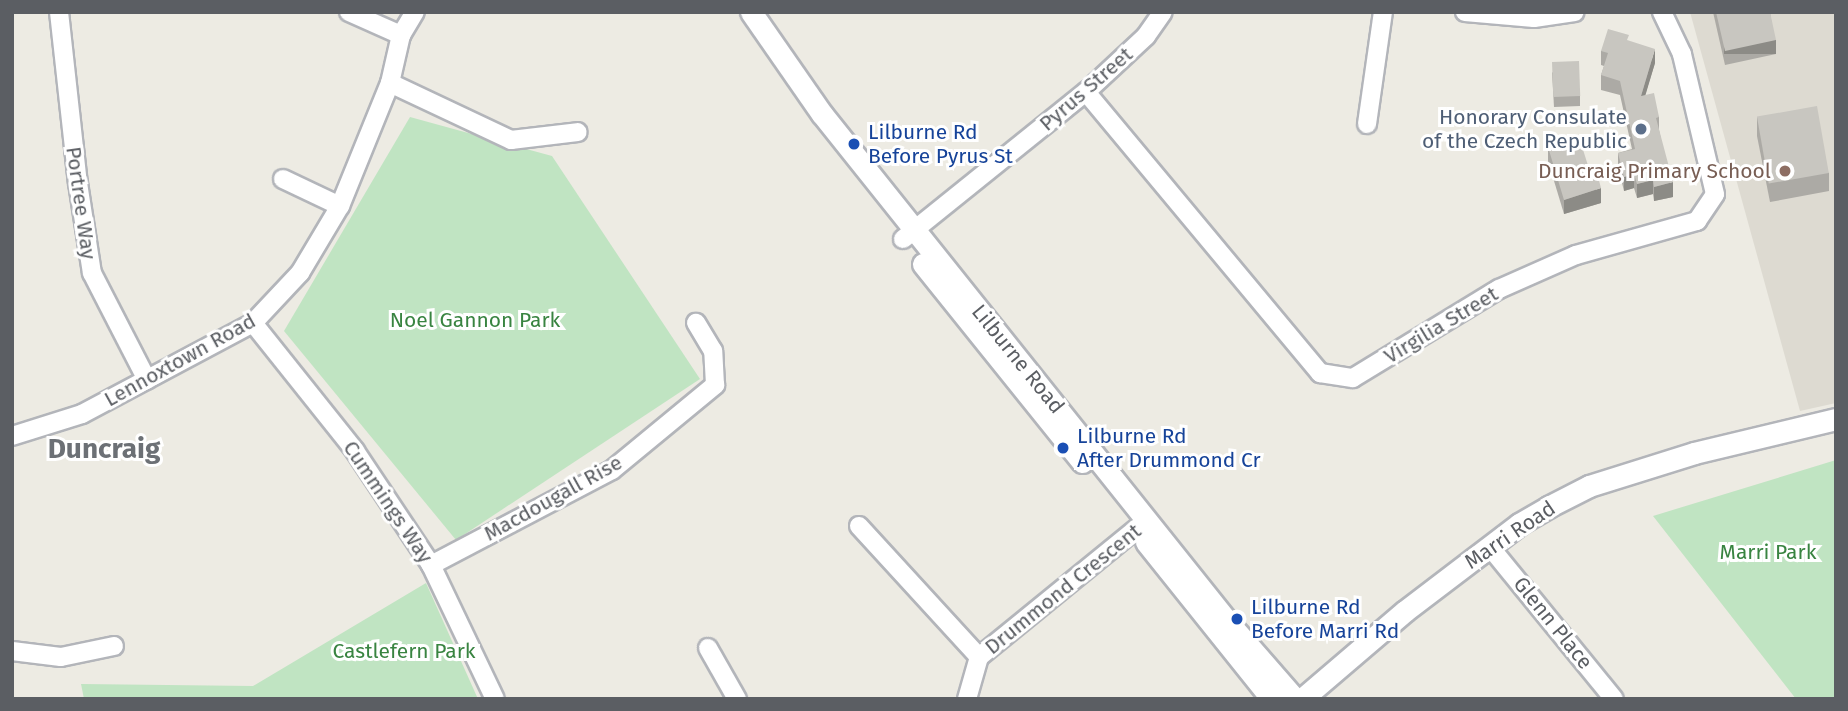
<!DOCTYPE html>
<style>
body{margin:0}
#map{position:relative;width:1848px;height:711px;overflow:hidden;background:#edebe3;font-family:"Fira Sans",sans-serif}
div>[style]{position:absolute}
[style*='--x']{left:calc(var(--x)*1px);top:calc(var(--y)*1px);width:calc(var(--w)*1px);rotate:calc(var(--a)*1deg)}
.education>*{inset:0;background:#dddad1}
.green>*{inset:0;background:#c0e4c2}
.roads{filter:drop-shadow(2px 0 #b3b5ba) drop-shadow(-2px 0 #b3b5ba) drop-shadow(0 2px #b3b5ba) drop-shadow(0 -2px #b3b5ba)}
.minor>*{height:18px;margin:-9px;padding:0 9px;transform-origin:9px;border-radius:9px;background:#fff}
.tertiary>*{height:21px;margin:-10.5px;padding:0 10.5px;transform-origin:10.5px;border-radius:10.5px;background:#fff}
.wall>*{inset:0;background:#acaaa5}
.shaded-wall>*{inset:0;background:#8c8b86;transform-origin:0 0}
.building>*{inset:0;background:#c8c6c0;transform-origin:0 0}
.dots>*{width:19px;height:19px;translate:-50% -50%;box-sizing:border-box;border:4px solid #fff;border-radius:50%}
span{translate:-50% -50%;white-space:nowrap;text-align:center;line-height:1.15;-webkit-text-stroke:6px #fff;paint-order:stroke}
.street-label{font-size:21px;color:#5b5e63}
.service-label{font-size:21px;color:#4e5e75}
.right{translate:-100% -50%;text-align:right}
.transit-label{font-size:21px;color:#164399}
.left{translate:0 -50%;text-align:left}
.education-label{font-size:21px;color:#785e54}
.park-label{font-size:21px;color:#398441}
.district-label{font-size:28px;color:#6c7075;font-weight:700}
.frame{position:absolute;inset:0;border:14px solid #5b5e63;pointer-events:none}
</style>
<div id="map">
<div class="education">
<i style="clip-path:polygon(1690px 12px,1836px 12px,1836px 403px,1800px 411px)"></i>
</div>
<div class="green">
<i style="clip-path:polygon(410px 117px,552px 156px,700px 379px,456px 540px,284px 331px)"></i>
<i style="clip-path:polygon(1836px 460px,1836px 699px,1796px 699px,1653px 516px)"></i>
<i style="clip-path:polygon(426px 583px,478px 699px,84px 699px,81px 684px,253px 686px)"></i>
</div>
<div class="roads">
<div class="minor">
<i style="--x:59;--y:12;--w:172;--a:83.7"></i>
<i style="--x:78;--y:183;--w:91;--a:81.2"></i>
<i style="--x:92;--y:273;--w:120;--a:62.8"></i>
<i style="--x:349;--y:12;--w:57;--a:23.9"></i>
<i style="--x:1465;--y:12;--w:69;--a:5"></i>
<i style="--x:1534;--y:18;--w:41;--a:-8.3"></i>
<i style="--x:390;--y:83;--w:134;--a:25.2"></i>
<i style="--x:511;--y:140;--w:67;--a:-6.8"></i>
<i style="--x:1086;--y:92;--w:366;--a:50.2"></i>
<i style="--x:1320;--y:373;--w:33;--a:9"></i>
<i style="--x:1353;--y:378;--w:171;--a:-31.4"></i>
<i style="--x:1499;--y:289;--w:84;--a:-23.8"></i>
<i style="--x:1576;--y:255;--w:126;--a:-15.7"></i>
<i style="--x:1697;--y:221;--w:32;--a:-56"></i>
<i style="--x:1715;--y:194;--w:144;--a:-103.3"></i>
<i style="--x:1682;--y:54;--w:47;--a:-115.5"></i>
<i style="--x:1367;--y:124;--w:113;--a:-81.9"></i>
<i style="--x:283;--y:179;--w:63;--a:25.3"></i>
<i style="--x:903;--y:239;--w:235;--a:-38.8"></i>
<i style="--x:1086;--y:92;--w:82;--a:-43"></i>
<i style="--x:1146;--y:36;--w:29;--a:-55"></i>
<i style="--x:253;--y:323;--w:164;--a:51.4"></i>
<i style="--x:355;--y:451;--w:137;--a:56.3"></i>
<i style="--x:431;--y:565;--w:148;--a:64.5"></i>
<i style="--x:12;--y:436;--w:73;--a:-17.4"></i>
<i style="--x:82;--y:414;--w:194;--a:-28"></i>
<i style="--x:253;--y:323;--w:69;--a:-46.8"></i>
<i style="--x:300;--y:273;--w:78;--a:-59.2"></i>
<i style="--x:340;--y:206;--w:133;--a:-67.9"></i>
<i style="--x:390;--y:83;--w:49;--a:-77.1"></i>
<i style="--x:401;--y:35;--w:27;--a:-59"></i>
<i style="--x:859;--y:526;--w:178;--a:47.5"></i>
<i style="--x:1490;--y:547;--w:196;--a:50.8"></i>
<i style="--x:431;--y:565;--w:204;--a:-27.7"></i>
<i style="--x:612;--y:470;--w:134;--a:-39.5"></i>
<i style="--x:715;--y:385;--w:34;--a:-93"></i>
<i style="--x:713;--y:351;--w:33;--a:-121"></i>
<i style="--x:708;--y:648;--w:59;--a:60.4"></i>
<i style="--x:12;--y:651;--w:49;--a:7"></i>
<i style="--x:61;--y:657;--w:54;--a:-11.7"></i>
<i style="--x:967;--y:699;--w:44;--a:-74.1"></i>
<i style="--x:979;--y:657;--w:217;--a:-39.2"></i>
</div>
<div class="tertiary">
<i style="--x:751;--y:12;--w:124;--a:55.2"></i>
<i style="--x:822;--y:114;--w:649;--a:51.38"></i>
<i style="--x:1227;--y:621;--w:103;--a:48.9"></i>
<i style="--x:923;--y:264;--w:254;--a:51.2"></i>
<i style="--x:1146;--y:542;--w:201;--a:51.3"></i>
<i style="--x:1302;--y:699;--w:135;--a:-40.5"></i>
<i style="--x:1405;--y:611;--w:143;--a:-37.3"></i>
<i style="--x:1519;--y:524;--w:34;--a:-30"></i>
<i style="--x:1548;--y:507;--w:46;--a:-27.1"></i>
<i style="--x:1589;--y:486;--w:110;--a:-17.4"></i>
<i style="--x:1694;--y:453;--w:146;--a:-13.5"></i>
</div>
</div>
<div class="wall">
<i style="clip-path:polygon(1713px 12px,1770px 12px,1776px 54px,1725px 65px)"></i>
<i style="clip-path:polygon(1629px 41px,1655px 63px,1645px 95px,1659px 117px,1659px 130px,1673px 197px,1654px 201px,1653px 194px,1637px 198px,1634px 188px,1624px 191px,1618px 167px,1618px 153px,1632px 149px,1620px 95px,1601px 90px,1601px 75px,1604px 66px,1601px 65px,1601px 51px)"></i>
<i style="clip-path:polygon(1552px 72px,1580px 96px,1580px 106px,1554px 107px)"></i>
<i style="clip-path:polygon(1757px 117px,1829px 173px,1829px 191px,1770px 202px,1757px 136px)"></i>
<i style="clip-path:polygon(1548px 147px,1591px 175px,1601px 203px,1564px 214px,1548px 161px)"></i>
</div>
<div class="shaded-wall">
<i style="left:1776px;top:40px;width:14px;height:52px;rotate:90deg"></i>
<i style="clip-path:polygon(1655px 49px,1655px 63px,1641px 110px,1641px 96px)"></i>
<i style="clip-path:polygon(1634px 174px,1634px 188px,1624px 191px,1624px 177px)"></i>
<i style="clip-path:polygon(1653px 180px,1653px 194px,1637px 198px,1637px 184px)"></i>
<i style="clip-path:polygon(1673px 182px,1673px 197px,1654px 201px,1654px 187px)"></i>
<i style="clip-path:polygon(1601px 188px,1601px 203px,1564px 214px,1564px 200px)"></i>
</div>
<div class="building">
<i style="clip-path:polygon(1716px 12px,1770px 12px,1776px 40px,1725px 51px)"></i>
<i style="clip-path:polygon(1608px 29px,1629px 35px,1627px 40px,1655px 49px,1641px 96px,1654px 93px,1659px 117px,1656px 118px,1673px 182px,1654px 187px,1653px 180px,1637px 184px,1634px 174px,1624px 177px,1618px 153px,1635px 149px,1620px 81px,1601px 75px,1608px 53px,1601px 51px)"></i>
<i style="left:1579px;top:61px;width:35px;height:27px;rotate:88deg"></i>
<i style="left:1817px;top:106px;width:68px;height:61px;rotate:80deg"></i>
<i style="clip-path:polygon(1579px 137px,1591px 175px,1597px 173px,1601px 188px,1564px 200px,1548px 147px)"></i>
</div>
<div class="dots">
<i style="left:1641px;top:129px;background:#5c6f8a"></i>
<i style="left:854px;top:144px;background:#1a4fb4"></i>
<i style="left:1785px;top:171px;background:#8d6e63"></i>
<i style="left:1063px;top:448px;background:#1a4fb4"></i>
<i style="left:1237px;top:619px;background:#1a4fb4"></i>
</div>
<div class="street-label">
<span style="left:1086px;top:89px;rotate:-41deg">Pyrus Street</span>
<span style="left:81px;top:203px;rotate:82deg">Portree Way</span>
<span style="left:1441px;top:325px;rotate:-31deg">Virgilia Street</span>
<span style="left:1018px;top:359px;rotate:51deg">Lilburne Road</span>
<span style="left:180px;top:360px;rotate:-29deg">Lennoxtown Road</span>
<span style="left:553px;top:498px;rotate:-29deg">Macdougall Rise</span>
<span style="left:388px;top:502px;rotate:56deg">Cummings Way</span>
<span style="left:1510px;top:535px;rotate:-34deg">Marri Road</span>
<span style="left:1063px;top:589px;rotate:-39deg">Drummond Crescent</span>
<span style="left:1553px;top:623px;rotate:51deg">Glenn Place</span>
</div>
<div class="service-label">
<span class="right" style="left:1627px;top:129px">Honorary Consulate<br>of the Czech Republic</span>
</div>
<div class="transit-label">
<span class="left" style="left:868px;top:144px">Lilburne Rd<br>Before Pyrus St</span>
<span class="left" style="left:1077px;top:448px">Lilburne Rd<br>After Drummond Cr</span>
<span class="left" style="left:1251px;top:619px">Lilburne Rd<br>Before Marri Rd</span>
</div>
<div class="education-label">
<span class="right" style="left:1771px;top:171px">Duncraig Primary School</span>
</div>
<div class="park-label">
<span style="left:475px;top:320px">Noel Gannon Park</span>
<span style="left:1768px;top:552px">Marri Park</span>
<span style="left:404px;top:651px">Castlefern Park</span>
</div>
<div class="district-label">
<span style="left:104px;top:449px">Duncraig</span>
</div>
<div class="frame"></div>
</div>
